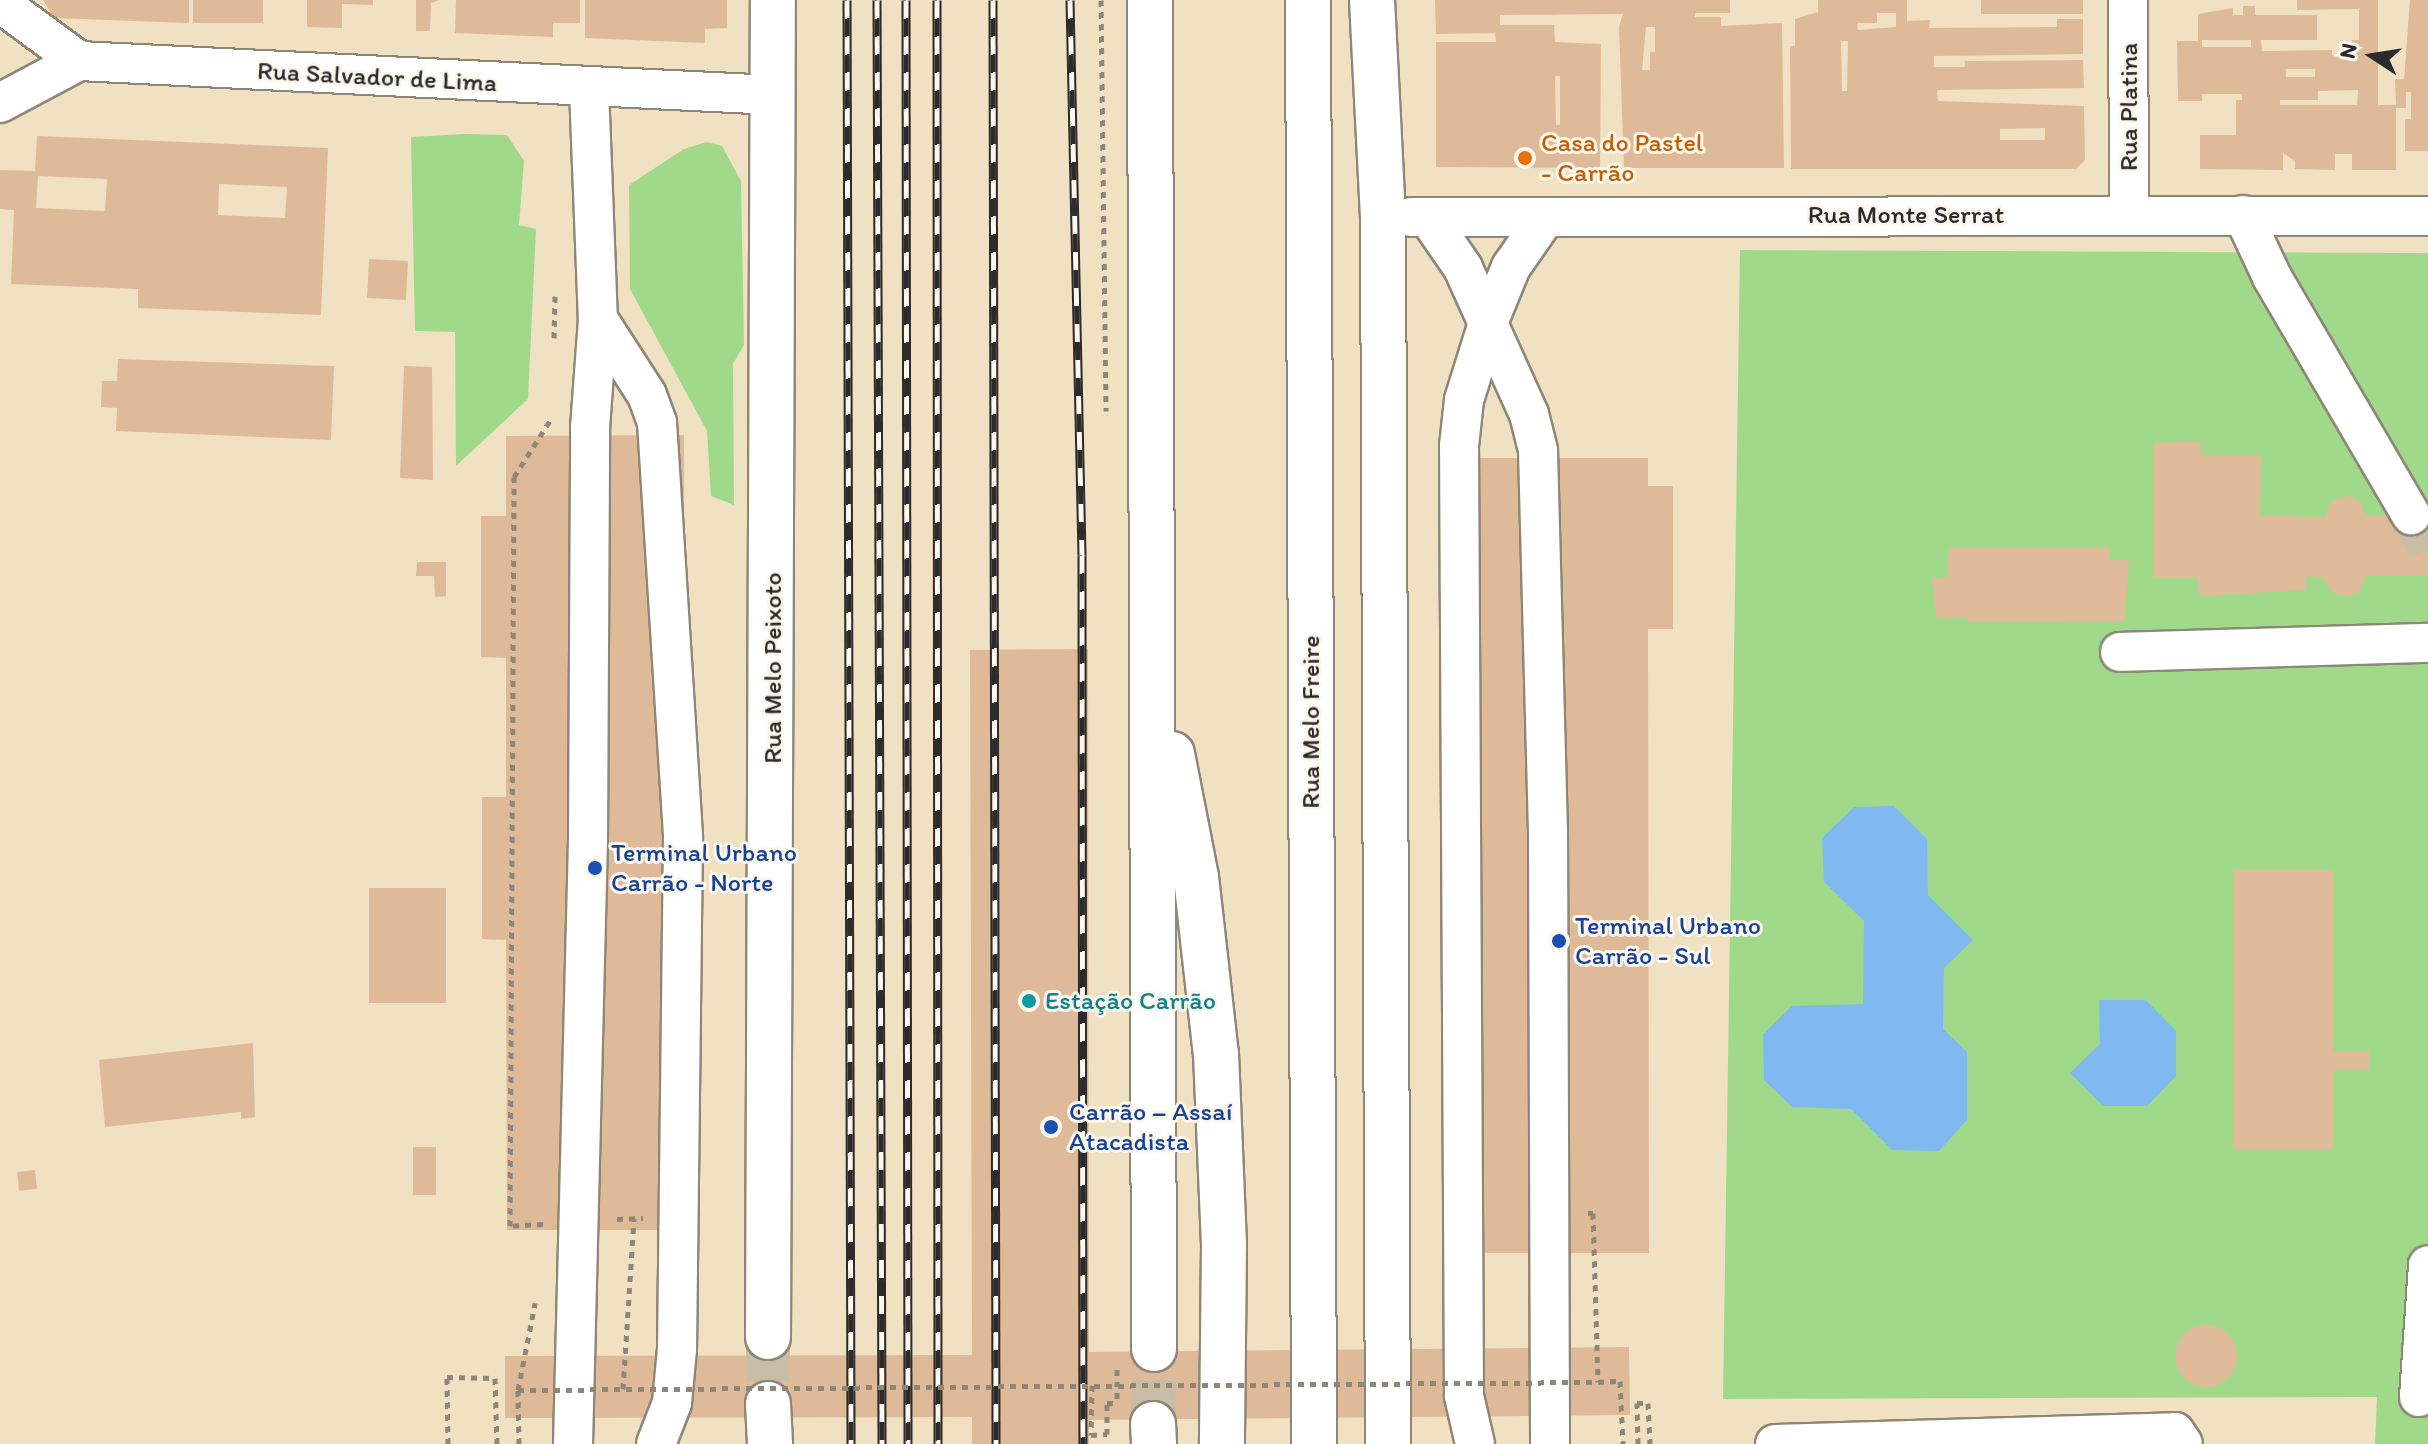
<!DOCTYPE html>
<meta charset="utf-8">
<style>
body{margin:0}
#map{position:relative;width:2428px;height:1444px;overflow:hidden;background:#f1e1c3;font-family:Itim,sans-serif}
div>[style]{position:absolute}
[style*='--x']{left:calc(var(--x)*1px);top:calc(var(--y)*1px);width:calc(var(--w)*1px);rotate:calc(var(--a)*1deg)}
.green>*{inset:0;background:#a1d98b}
.water>*{inset:0;background:#80b8f0}
.building>*{inset:0;background:#deba98;transform-origin:0 0}
.round{border-radius:50%}
.minor-tunnel>*{height:38px;margin-top:-19px;transform-origin:0;background:repeating-linear-gradient(90deg,#c9bda5 0 38px,transparent 0 57px)}
.major-tunnel>*{height:44px;margin-top:-22px;transform-origin:0;background:repeating-linear-gradient(90deg,#c9bda5 0 44px,transparent 0 66px)}
.highway-tunnel>*{height:44px;margin-top:-22px;transform-origin:0;background:repeating-linear-gradient(90deg,#c9bda5 0 44px,transparent 0 66px)}
.path>*{height:5px;margin-top:-2.5px;transform-origin:0;background:repeating-linear-gradient(90deg,#8e8677 0 6px,transparent 0 12px)}
.roads{filter:drop-shadow(2px 0 #8e8677) drop-shadow(-2px 0 #8e8677) drop-shadow(0 2px #8e8677) drop-shadow(0 -2px #8e8677)}
.minor>*{height:38px;margin:-19px;padding:0 19px;transform-origin:19px;border-radius:19px;background:#fff}
.major>*{height:44px;margin:-22px;padding:0 22px;transform-origin:22px;border-radius:22px;background:#fff}
.highway>*{height:44px;margin:-22px;padding:0 22px;transform-origin:22px;border-radius:22px;background:#fff}
.rail>*{height:9px;margin-top:-4.5px;transform-origin:0;background:repeating-linear-gradient(90deg,#fbf7ec 0 18px,#2b2b2b 0 36px);box-sizing:border-box;border-block:2px solid #2b2b2b}
.path-bridge>*{height:5px;margin-top:-2.5px;transform-origin:0;background:repeating-linear-gradient(90deg,#8e8677 0 6px,transparent 0 12px)}
.dots>*{width:22px;height:22px;translate:-50% -50%;box-sizing:border-box;border:4px solid #fbf7ec;border-radius:50%}
span{translate:-50% -50%;white-space:nowrap;text-align:center;line-height:1.15;-webkit-text-stroke:6px #fbf7ec;paint-order:stroke}
.street-label{font-size:26px;color:#2b2b2b}
.food-label{font-size:26px;color:#c56008}
.left{translate:0 -50%;text-align:left}
.transit-label{font-size:26px;color:#164399}
.culture-label{font-size:26px;color:#0d838f}
.north{position:absolute;left:2332px;top:16px;width:80px;height:80px;-webkit-text-stroke:6px #fbf7ec;paint-order:stroke;rotate:282deg;font-size:22px;font-weight:700;line-height:32px;text-align:center;color:#2b2b2b}
.north::after{content:'';display:block;margin:auto;width:28px;height:36px;background:#2b2b2b;clip-path:polygon(50% 0,100% 100%,50% 72%,0 100%)}
</style>
<div id="map">
<div class="green">
<i style="clip-path:polygon(465px 134px,507px 135px,524px 161px,519px 225px,536px 229px,528px 399px,456px 466px,455px 332px,415px 331px,411px 137px)"></i>
<i style="clip-path:polygon(707px 142px,722px 146px,741px 181px,744px 345px,733px 364px,734px 505px,711px 496px,707px 431px,630px 289px,629px 185px,684px 149px)"></i>
<i style="clip-path:polygon(1740px 250px,2428px 253px,2428px 1444px,2375px 1444px,2377px 1397px,1723px 1399px)"></i>
</div>
<div class="water">
<i style="clip-path:polygon(1894px 806px,1927px 839px,1928px 895px,1973px 940px,1944px 968px,1943px 1029px,1967px 1052px,1967px 1120px,1939px 1151px,1892px 1150px,1851px 1109px,1792px 1107px,1764px 1080px,1763px 1034px,1792px 1006px,1863px 1004px,1864px 921px,1824px 882px,1822px 838px,1854px 807px)"></i>
<i style="clip-path:polygon(2099px 1000px,2146px 1000px,2176px 1031px,2176px 1076px,2147px 1106px,2103px 1106px,2070px 1073px,2100px 1044px)"></i>
</div>
<div class="building">
<i style="clip-path:polygon(43px 0,189px 0,189px 23px,54px 18px)"></i>
<i style="left:193px;top:0;width:70px;height:23px"></i>
<i style="clip-path:polygon(307px 0,373px 0,373px 5px,342px 4px,342px 28px,307px 27px)"></i>
<i style="clip-path:polygon(416px 0,439px 0,431px 3px,430px 31px,416px 31px)"></i>
<i style="clip-path:polygon(456px 0,580px 0,580px 23px,553px 23px,553px 37px,455px 33px)"></i>
<i style="clip-path:polygon(585px 0,727px 0,727px 28px,705px 29px,705px 43px,585px 38px)"></i>
<i style="clip-path:polygon(evenodd,1435px 0,1730px 0,1730px 13px,1695px 13px,1695px 17px,1721px 17px,1721px 26px,1782px 23px,1784px 168px,1624px 168px,1619px 27px,1623px 14px,1500px 15px,1500px 25px,1554px 25px,1555px 42px,1601px 44px,1600px 168px,1436px 167px,1436px 42px,1496px 42px,1495px 33px,1436px 34px,1435px 0,1646px 27px,1655px 27px,1655px 52px,1650px 52px,1650px 70px,1642px 70px,1646px 27px,1435px 0,1555px 76px,1560px 76px,1560px 125px,1556px 125px,1555px 76px)"></i>
<i style="clip-path:polygon(evenodd,1818px 0,1907px 0,1907px 21px,1930px 20px,1929px 28px,2057px 27px,2057px 19px,2083px 19px,2083px 54px,1934px 56px,1934px 67px,1965px 67px,1965px 61px,2083px 60px,2084px 88px,1937px 90px,1938px 101px,2084px 106px,2085px 160px,2076px 169px,1791px 169px,1790px 46px,1795px 46px,1795px 19px,1818px 12px,1818px 0,1877px 13px,1896px 13px,1896px 27px,1858px 30px,1857px 23px,1877px 23px,1877px 13px,1818px 0,1841px 41px,1848px 41px,1847px 91px,1842px 91px,1841px 41px,1818px 0,2045px 128px,2045px 140px,2000px 140px,2000px 129px,2045px 128px)"></i>
<i style="left:1981px;top:0;width:102px;height:14px"></i>
<i style="clip-path:polygon(evenodd,2297px 0,2378px 0,2378px 105px,2396px 105px,2395px 79px,2404px 79px,2410px 0,2428px 0,2428px 151px,2405px 151px,2405px 119px,2411px 119px,2411px 92px,2406px 92px,2406px 108px,2396px 108px,2396px 170px,2352px 170px,2352px 154px,2335px 154px,2335px 170px,2295px 169px,2295px 161px,2283px 153px,2283px 170px,2200px 169px,2200px 135px,2236px 135px,2236px 100px,2242px 100px,2242px 94px,2202px 94px,2202px 101px,2178px 101px,2177px 41px,2198px 41px,2198px 14px,2233px 8px,2233px 15px,2243px 15px,2243px 6px,2255px 6px,2255px 15px,2317px 15px,2317px 40px,2261px 40px,2262px 51px,2332px 50px,2332px 55px,2352px 55px,2352px 40px,2359px 40px,2359px 9px,2297px 10px,2297px 0,2202px 40px,2251px 40px,2251px 47px,2202px 47px,2202px 40px,2297px 0,2286px 69px,2315px 69px,2315px 77px,2286px 77px,2286px 69px,2297px 0,2358px 90px,2357px 105px,2280px 105px,2280px 100px,2318px 100px,2318px 91px,2358px 90px)"></i>
<i style="clip-path:polygon(evenodd,37px 136px,328px 148px,321px 315px,138px 308px,138px 289px,11px 284px,14px 210px,0 209px,0 170px,35px 171px,37px 136px,38px 176px,107px 179px,105px 211px,36px 208px,38px 176px,37px 136px,219px 184px,287px 187px,285px 218px,218px 215px,219px 184px)"></i>
<i style="left:369px;top:259px;width:39px;height:39px;rotate:3deg"></i>
<i style="clip-path:polygon(118px 359px,334px 366px,331px 440px,116px 431px,117px 408px,101px 407px,102px 381px,117px 381px)"></i>
<i style="clip-path:polygon(404px 366px,432px 367px,433px 480px,400px 478px)"></i>
<i style="clip-path:polygon(684px 435px,686px 1230px,507px 1230px,506px 940px,482px 939px,482px 797px,506px 797px,506px 658px,481px 657px,481px 516px,506px 516px,506px 436px)"></i>
<i style="clip-path:polygon(2200px 441px,2201px 456px,2261px 455px,2260px 515px,2325px 517px,2331px 502px,2347px 495px,2359px 500px,2366px 515px,2428px 515px,2428px 576px,2366px 576px,2359px 592px,2347px 597px,2331px 592px,2324px 578px,2307px 576px,2306px 590px,2199px 596px,2198px 578px,2153px 578px,2154px 443px)"></i>
<i style="clip-path:polygon(1470px 458px,1648px 458px,1648px 486px,1673px 486px,1673px 629px,1648px 629px,1649px 1253px,1471px 1253px)"></i>
<i style="clip-path:polygon(1949px 548px,2110px 548px,2110px 560px,2129px 559px,2125px 621px,1967px 622px,1967px 617px,1936px 617px,1932px 578px,1947px 578px)"></i>
<i style="clip-path:polygon(417px 562px,446px 562px,446px 596px,435px 597px,434px 576px,416px 576px)"></i>
<i style="clip-path:polygon(1088px 649px,1089px 1352px,1629px 1347px,1630px 1415px,1089px 1420px,1089px 1444px,972px 1444px,972px 1417px,505px 1418px,505px 1356px,972px 1355px,970px 650px)"></i>
<i style="clip-path:polygon(2234px 869px,2333px 870px,2333px 1051px,2370px 1051px,2370px 1069px,2334px 1069px,2333px 1149px,2233px 1149px)"></i>
<i style="left:446px;top:888px;width:115px;height:77px;rotate:90deg"></i>
<i style="clip-path:polygon(253px 1043px,255px 1117px,241px 1119px,241px 1112px,105px 1127px,99px 1060px)"></i>
<i style="left:413px;top:1147px;width:23px;height:48px"></i>
<i style="left:35px;top:1170px;width:19px;height:18px;rotate:84deg"></i>
<i class="round" style="left:2175px;top:1325px;width:62px;height:62px"></i>
</div>
<div class="minor-tunnel">
<i style="--x:2411;--y:515;--w:41;--a:65.3"></i>
</div>
<div class="major-tunnel">
<i style="--x:768;--y:1337;--w:67;--a:90"></i>
</div>
<div class="highway-tunnel">
<i style="--x:1153;--y:1424;--w:75;--a:-89.2"></i>
</div>
<div class="path">
<i style="--x:1101;--y:0;--w:411;--a:89.3"></i>
<i style="--x:554;--y:338;--w:42;--a:-88.6"></i>
<i style="--x:1588;--y:1213;--w:5;--a:0"></i>
<i style="--x:1593;--y:1213;--w:169;--a:88.3"></i>
<i style="--x:1598;--y:1382;--w:22;--a:-3"></i>
<i style="--x:1620;--y:1381;--w:63;--a:87.3"></i>
<i style="--x:617;--y:1219;--w:26;--a:-2"></i>
<i style="--x:543;--y:1224;--w:33;--a:177"></i>
<i style="--x:510;--y:1226;--w:749;--a:-89.69"></i>
<i style="--x:514;--y:477;--w:69;--a:-57.5"></i>
<i style="--x:1117;--y:1369;--w:34;--a:90"></i>
<i style="--x:1092;--y:1385;--w:50;--a:91.1"></i>
<i style="--x:1091;--y:1435;--w:16;--a:-4"></i>
<i style="--x:1107;--y:1434;--w:31;--a:-90"></i>
<i style="--x:1107;--y:1403;--w:10;--a:0"></i>
<i style="--x:623;--y:1389;--w:171;--a:-86.3"></i>
<i style="--x:448;--y:1444;--w:67;--a:-90.9"></i>
<i style="--x:447;--y:1377;--w:48;--a:1.2"></i>
<i style="--x:495;--y:1378;--w:66;--a:88.3"></i>
<i style="--x:519;--y:1444;--w:54;--a:-91.1"></i>
<i style="--x:518;--y:1390;--w:89;--a:-78.9"></i>
<i style="--x:1638;--y:1444;--w:41;--a:-91.4"></i>
<i style="--x:1637;--y:1403;--w:11;--a:0"></i>
<i style="--x:1648;--y:1403;--w:41;--a:87.2"></i>
</div>
<div class="roads">
<div class="minor">
<i style="--x:2128;--y:0;--w:214;--a:89.7"></i>
<i style="--x:0;--y:3;--w:98;--a:36.3"></i>
<i style="--x:79;--y:61;--w:695;--a:2.8"></i>
<i style="--x:589;--y:88;--w:231;--a:87.8"></i>
<i style="--x:598;--y:319;--w:90;--a:57.2"></i>
<i style="--x:647;--y:395;--w:29;--a:70"></i>
<i style="--x:657;--y:422;--w:417;--a:86.4"></i>
<i style="--x:683;--y:838;--w:511;--a:90.67"></i>
<i style="--x:677;--y:1349;--w:54;--a:95.3"></i>
<i style="--x:672;--y:1403;--w:44;--a:111.3"></i>
<i style="--x:0;--y:103;--w:89;--a:-28"></i>
<i style="--x:2243;--y:215;--w:68;--a:64.9"></i>
<i style="--x:2272;--y:277;--w:276;--a:59.7"></i>
<i style="--x:1411;--y:217;--w:1017;--a:-0.06"></i>
<i style="--x:1428;--y:217;--w:62;--a:55.5"></i>
<i style="--x:1463;--y:268;--w:160;--a:65.7"></i>
<i style="--x:1529;--y:414;--w:38;--a:76"></i>
<i style="--x:1538;--y:451;--w:379;--a:88.5"></i>
<i style="--x:1548;--y:830;--w:614;--a:89.81"></i>
<i style="--x:2120;--y:652;--w:308;--a:-1.7"></i>
<i style="--x:2419;--y:1397;--w:132;--a:-86.1"></i>
<i style="--x:573;--y:1444;--w:604;--a:-88.58"></i>
<i style="--x:588;--y:840;--w:412;--a:-89.7"></i>
<i style="--x:590;--y:428;--w:109;--a:-85.8"></i>
<i style="--x:1475;--y:1444;--w:49;--a:-102.9"></i>
<i style="--x:1464;--y:1396;--w:950;--a:-90.3"></i>
<i style="--x:1459;--y:446;--w:46;--a:-83.8"></i>
<i style="--x:1464;--y:400;--w:81;--a:-72.7"></i>
<i style="--x:1488;--y:323;--w:61;--a:-67.7"></i>
<i style="--x:1511;--y:267;--w:60;--a:-55.2"></i>
<i style="--x:1775;--y:1444;--w:400;--a:-1.7"></i>
<i style="--x:2175;--y:1432;--w:14;--a:56"></i>
</div>
<div class="major">
<i style="--x:768;--y:1337;--w:1337;--a:-89.79"></i>
<i style="--x:768;--y:1404;--w:40;--a:87.1"></i>
</div>
<div class="highway">
<i style="--x:1150;--y:0;--w:1349;--a:89.83"></i>
<i style="--x:1308;--y:0;--w:1444;--a:89.76"></i>
<i style="--x:1372;--y:0;--w:216;--a:87.1"></i>
<i style="--x:1383;--y:216;--w:1228;--a:89.77"></i>
<i style="--x:1172;--y:754;--w:125;--a:79"></i>
<i style="--x:1196;--y:877;--w:178;--a:83.6"></i>
<i style="--x:1216;--y:1054;--w:191;--a:87.6"></i>
<i style="--x:1224;--y:1245;--w:199;--a:90.6"></i>
<i style="--x:1153;--y:1424;--w:20;--a:87"></i>
</div>
</div>
<div class="rail">
<i style="--x:847;--y:0;--w:1444;--a:89.84"></i>
<i style="--x:877;--y:0;--w:1444;--a:89.8"></i>
<i style="--x:906;--y:0;--w:1444;--a:89.92"></i>
<i style="--x:937;--y:0;--w:1444;--a:89.96"></i>
<i style="--x:993;--y:0;--w:1444;--a:89.88"></i>
<i style="--x:1070;--y:0;--w:555;--a:88.76"></i>
<i style="--x:1082;--y:555;--w:889;--a:89.94"></i>
</div>
<div class="path-bridge">
<i style="--x:518;--y:1390;--w:1080;--a:-0.42"></i>
</div>
<div class="dots">
<i style="left:1525px;top:158px;background:#e8710a"></i>
<i style="left:595px;top:868px;background:#1a4fb4"></i>
<i style="left:1559px;top:941px;background:#1a4fb4"></i>
<i style="left:1029px;top:1001px;background:#0f9aa8"></i>
<i style="left:1051px;top:1127px;background:#1a4fb4"></i>
</div>
<div class="street-label">
<span style="left:377px;top:77px;rotate:3deg">Rua Salvador de Lima</span>
<span style="left:2129px;top:107px;rotate:-90deg">Rua Platina</span>
<span style="left:1906px;top:215px">Rua Monte Serrat</span>
<span style="left:773px;top:668px;rotate:-90deg">Rua Melo Peixoto</span>
<span style="left:1311px;top:722px;rotate:-90deg">Rua Melo Freire</span>
</div>
<div class="food-label">
<span class="left" style="left:1541px;top:158px">Casa do Pastel<br>- Carrão</span>
</div>
<div class="transit-label">
<span class="left" style="left:611px;top:868px">Terminal Urbano<br>Carrão - Norte</span>
<span class="left" style="left:1575px;top:941px">Terminal Urbano<br>Carrão - Sul</span>
<span class="left" style="left:1069px;top:1127px">Carrão – Assaí<br>Atacadista</span>
</div>
<div class="culture-label">
<span class="left" style="left:1045px;top:1001px">Estação Carrão</span>
</div>
<div class="north">N</div>
</div>
